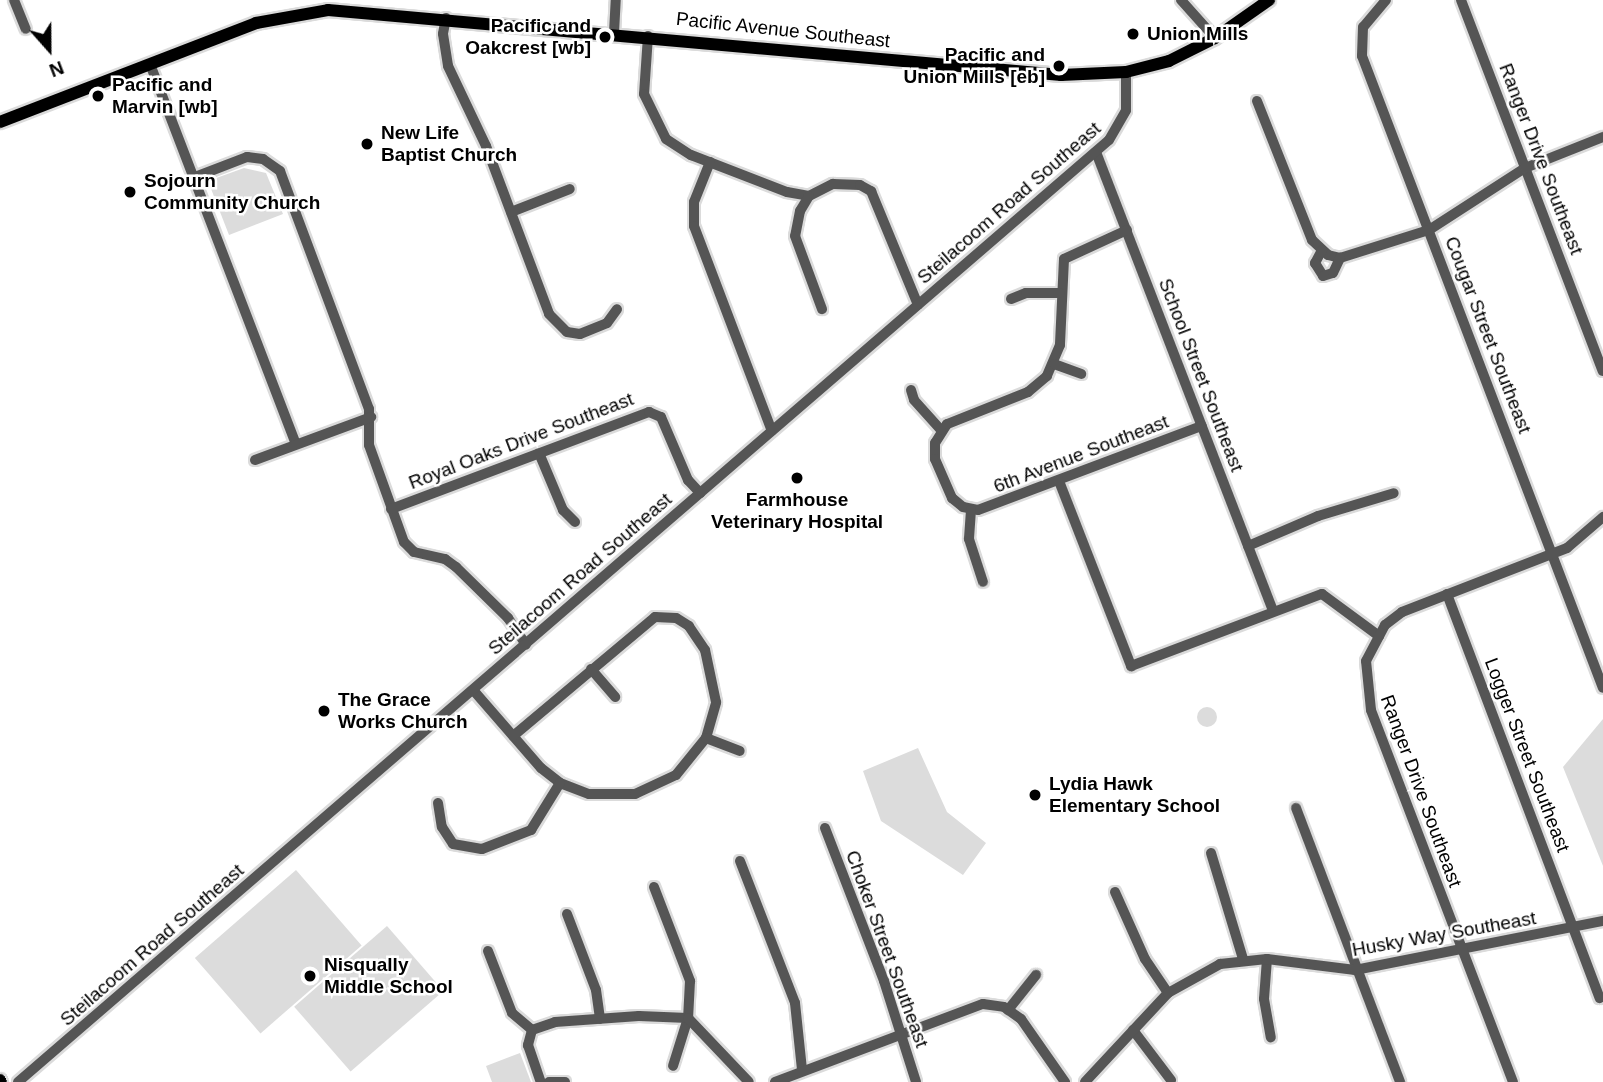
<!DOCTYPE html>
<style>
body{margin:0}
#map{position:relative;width:1603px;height:1082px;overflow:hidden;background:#fff;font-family:Helvetica,sans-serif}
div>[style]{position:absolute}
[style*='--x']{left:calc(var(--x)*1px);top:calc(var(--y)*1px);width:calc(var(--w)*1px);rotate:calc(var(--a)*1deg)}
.green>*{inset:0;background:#dcdcdc;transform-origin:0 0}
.round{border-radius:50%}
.roads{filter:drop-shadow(2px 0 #dbdbdb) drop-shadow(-2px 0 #dbdbdb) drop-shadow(0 2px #dbdbdb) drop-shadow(0 -2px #dbdbdb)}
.minor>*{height:10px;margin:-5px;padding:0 5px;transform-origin:5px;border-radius:5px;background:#555}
.major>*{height:12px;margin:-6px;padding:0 6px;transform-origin:6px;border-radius:6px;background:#000}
.dots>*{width:19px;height:19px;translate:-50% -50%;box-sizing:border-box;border:4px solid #fff;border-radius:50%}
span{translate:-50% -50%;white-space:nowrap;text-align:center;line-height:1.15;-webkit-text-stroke:5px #fff;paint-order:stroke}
.poi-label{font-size:19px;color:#000;font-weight:700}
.right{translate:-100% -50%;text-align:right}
.left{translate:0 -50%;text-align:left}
.street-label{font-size:19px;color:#000}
.north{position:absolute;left:14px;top:14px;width:70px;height:70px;-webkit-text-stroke:5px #fff;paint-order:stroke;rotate:159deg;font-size:19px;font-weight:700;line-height:28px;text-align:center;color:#000}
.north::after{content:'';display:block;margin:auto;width:24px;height:32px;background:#000;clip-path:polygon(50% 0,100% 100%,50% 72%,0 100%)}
</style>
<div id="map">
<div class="green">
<i style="clip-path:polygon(244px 168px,266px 173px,283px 214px,229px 235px,208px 181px)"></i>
<i class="round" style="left:1197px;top:707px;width:20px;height:20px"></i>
<i style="clip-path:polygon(1603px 719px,1603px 866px,1563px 767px)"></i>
<i style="clip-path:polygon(918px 748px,947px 812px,986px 843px,963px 875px,881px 821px,863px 771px)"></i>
<i style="left:296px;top:870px;width:100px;height:134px;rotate:49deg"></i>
<i style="left:387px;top:926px;width:86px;height:123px;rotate:49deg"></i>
<i style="clip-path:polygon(520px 1053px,531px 1082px,492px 1082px,486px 1066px)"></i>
</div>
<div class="roads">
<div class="minor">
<i style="--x:14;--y:0;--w:31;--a:68"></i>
<i style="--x:1181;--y:0;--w:51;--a:48.2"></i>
<i style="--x:1386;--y:0;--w:35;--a:130"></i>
<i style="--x:1363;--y:27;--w:29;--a:92"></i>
<i style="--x:1362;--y:56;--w:676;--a:69.13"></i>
<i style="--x:1461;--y:0;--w:397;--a:69.1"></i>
<i style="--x:446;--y:18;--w:16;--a:101"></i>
<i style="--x:443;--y:34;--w:32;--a:81"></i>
<i style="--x:448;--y:66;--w:89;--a:64.6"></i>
<i style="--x:486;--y:146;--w:179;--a:69.4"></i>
<i style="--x:549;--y:314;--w:25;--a:45"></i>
<i style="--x:567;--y:332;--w:13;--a:9"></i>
<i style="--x:580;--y:334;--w:29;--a:-22"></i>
<i style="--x:607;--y:323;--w:17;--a:-54"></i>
<i style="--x:614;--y:33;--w:33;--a:-87"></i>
<i style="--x:648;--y:36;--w:58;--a:93.9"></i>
<i style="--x:644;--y:94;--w:50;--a:63.9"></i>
<i style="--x:666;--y:139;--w:30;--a:33"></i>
<i style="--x:691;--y:155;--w:103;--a:21.1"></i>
<i style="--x:787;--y:192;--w:22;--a:10"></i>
<i style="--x:809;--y:196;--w:27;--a:-27"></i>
<i style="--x:833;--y:184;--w:27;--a:2"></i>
<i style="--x:860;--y:185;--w:13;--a:29"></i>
<i style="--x:871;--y:191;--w:123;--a:67.6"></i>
<i style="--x:150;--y:64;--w:407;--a:69"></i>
<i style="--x:1257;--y:101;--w:149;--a:68.4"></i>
<i style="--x:1312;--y:240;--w:22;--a:43"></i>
<i style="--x:1328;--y:255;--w:12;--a:14"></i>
<i style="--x:1340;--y:258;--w:93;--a:-17.5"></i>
<i style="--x:1429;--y:230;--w:114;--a:-32.9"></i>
<i style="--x:1525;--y:168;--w:84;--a:-21.7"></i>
<i style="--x:1096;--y:152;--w:491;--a:68.9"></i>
<i style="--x:710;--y:162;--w:43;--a:111.8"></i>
<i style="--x:694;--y:202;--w:24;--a:90"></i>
<i style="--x:694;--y:226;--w:219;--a:69.2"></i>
<i style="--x:195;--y:177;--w:56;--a:-21"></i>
<i style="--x:247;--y:157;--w:16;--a:7"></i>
<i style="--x:263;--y:159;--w:21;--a:35"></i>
<i style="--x:280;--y:171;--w:254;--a:69.5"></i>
<i style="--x:369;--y:409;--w:36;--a:90"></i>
<i style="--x:369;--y:445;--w:103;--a:70.2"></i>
<i style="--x:404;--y:542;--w:14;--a:45"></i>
<i style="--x:414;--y:552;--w:32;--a:13"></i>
<i style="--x:445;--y:559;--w:14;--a:36"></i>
<i style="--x:456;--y:567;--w:73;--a:44.4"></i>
<i style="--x:508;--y:618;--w:32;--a:56"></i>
<i style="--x:809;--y:196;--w:17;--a:121"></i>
<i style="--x:800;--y:211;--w:25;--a:101"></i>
<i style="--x:795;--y:236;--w:78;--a:69.7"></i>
<i style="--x:511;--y:212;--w:63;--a:-21.3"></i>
<i style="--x:1127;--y:230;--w:69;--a:155.3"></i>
<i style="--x:1064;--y:259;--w:86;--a:92.7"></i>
<i style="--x:1060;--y:345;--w:34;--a:113"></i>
<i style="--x:1047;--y:376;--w:25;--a:140"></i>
<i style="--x:1028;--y:392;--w:87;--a:158.4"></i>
<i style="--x:947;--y:424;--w:22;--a:122"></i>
<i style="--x:935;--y:443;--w:16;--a:90"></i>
<i style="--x:935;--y:459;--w:43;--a:66.4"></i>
<i style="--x:952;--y:498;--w:14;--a:39"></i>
<i style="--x:963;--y:507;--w:15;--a:11"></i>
<i style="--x:978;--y:510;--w:239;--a:-20.6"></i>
<i style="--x:1322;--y:250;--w:15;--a:118"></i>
<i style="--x:1315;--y:263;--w:15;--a:58"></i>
<i style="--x:1323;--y:276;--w:10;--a:-17"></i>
<i style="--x:1333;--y:273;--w:17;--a:-65"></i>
<i style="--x:1011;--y:299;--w:16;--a:-22"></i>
<i style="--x:1026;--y:293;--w:34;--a:0"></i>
<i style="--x:1054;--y:364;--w:29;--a:20"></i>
<i style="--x:911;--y:390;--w:10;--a:73"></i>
<i style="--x:914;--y:400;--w:40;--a:48"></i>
<i style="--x:539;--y:453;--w:62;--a:67.2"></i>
<i style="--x:563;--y:510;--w:17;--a:45"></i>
<i style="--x:255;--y:460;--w:124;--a:-20.3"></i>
<i style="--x:1059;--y:481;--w:199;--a:68.7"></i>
<i style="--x:1131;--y:666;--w:204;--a:-20.7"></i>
<i style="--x:1322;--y:594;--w:71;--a:36.4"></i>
<i style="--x:391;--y:509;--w:276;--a:-20.6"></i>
<i style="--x:649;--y:412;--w:13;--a:23"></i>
<i style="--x:661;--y:417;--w:69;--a:66.8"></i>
<i style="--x:688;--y:480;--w:18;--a:47"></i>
<i style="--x:971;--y:510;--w:29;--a:94"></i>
<i style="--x:969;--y:539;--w:45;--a:72"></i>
<i style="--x:1248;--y:546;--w:76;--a:-23.2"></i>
<i style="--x:1318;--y:516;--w:79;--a:-16.8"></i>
<i style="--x:1447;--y:594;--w:432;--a:69.3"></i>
<i style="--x:591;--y:669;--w:37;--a:49"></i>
<i style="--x:474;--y:691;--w:102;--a:49"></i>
<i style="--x:541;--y:768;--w:24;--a:38"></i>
<i style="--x:560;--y:783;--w:31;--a:21"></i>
<i style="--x:589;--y:794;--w:46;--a:0"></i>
<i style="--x:635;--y:794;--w:45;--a:-24.9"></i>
<i style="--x:676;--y:775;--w:48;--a:-51"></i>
<i style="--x:706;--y:738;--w:37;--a:-74"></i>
<i style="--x:716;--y:702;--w:53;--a:-101.9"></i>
<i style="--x:705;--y:650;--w:29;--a:-124"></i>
<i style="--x:689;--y:626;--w:15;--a:-148"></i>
<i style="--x:676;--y:618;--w:21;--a:-177"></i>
<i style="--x:655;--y:617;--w:185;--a:140"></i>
<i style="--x:706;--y:738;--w:36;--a:21"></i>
<i style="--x:438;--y:803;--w:24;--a:81"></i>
<i style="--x:442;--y:827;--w:20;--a:57"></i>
<i style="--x:453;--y:844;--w:29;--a:10"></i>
<i style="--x:482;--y:849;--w:53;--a:-21.2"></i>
<i style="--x:531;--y:830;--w:55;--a:-58.3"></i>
<i style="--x:1296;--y:808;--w:293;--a:69.2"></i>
<i style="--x:825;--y:828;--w:164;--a:68.9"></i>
<i style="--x:884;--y:981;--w:106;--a:72.4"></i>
<i style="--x:1211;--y:853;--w:111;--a:73.2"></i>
<i style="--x:740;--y:861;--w:152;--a:68.8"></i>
<i style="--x:795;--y:1003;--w:67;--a:84"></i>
<i style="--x:654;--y:887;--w:101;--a:69"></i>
<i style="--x:690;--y:981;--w:37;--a:93"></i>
<i style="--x:688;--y:1018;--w:50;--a:107.4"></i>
<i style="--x:1115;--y:892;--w:73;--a:65.9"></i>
<i style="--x:1145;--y:959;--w:41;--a:55.9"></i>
<i style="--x:567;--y:914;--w:81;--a:69.1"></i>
<i style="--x:596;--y:990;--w:29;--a:82"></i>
<i style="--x:488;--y:951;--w:66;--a:68.8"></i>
<i style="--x:512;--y:1013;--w:26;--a:40"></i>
<i style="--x:1267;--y:959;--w:40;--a:94.3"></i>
<i style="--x:1264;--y:999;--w:39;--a:80"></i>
<i style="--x:1008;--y:1010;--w:45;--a:-51.3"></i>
<i style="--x:532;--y:1030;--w:24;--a:-19"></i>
<i style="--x:555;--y:1022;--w:84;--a:-4.1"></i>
<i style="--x:639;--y:1016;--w:49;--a:2.3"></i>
<i style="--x:688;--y:1018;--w:88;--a:46.4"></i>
<i style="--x:532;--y:1030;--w:16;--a:105"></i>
<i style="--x:528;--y:1045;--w:39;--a:71"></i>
<i style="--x:1133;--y:1030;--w:63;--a:52.8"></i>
<i style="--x:18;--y:1082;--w:1441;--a:-40.81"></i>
<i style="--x:1109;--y:140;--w:34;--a:-60"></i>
<i style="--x:1126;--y:110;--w:38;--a:-90"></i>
<i style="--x:549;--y:1082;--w:16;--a:0"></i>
<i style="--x:775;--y:1082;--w:222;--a:-20.6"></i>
<i style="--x:983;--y:1004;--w:21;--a:8"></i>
<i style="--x:1004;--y:1007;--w:21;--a:35"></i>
<i style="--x:1021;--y:1019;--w:77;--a:55.1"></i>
<i style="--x:1085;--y:1082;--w:122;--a:-47"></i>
<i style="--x:1168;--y:993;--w:60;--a:-29.1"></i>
<i style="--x:1220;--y:964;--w:47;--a:-6.1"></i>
<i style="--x:1267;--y:959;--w:89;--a:7.1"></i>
<i style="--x:1355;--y:970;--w:253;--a:-11.2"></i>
<i style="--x:1513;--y:1082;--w:398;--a:-110.9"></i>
<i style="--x:1371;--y:710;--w:49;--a:-95.8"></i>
<i style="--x:1366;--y:661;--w:41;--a:-62.2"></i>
<i style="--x:1385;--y:625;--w:21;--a:-37"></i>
<i style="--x:1402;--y:612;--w:177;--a:-21.2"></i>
<i style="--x:1567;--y:548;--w:48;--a:-40.7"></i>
</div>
<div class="major">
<i style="--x:0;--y:122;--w:274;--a:-21.1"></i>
<i style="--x:256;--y:23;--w:73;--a:-10.2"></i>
<i style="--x:328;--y:10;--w:736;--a:5.07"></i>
<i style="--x:1061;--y:75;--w:65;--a:-2.6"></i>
<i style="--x:1126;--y:72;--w:44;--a:-14.3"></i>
<i style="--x:1169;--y:61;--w:51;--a:-26.6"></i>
<i style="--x:1215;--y:38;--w:66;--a:-35.1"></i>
<i style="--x:0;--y:1080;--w:2;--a:63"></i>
</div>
</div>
<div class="dots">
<i style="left:1133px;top:34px;background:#000"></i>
<i style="left:605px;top:37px;background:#000"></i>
<i style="left:1059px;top:66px;background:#000"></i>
<i style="left:98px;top:96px;background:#000"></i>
<i style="left:367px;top:144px;background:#000"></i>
<i style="left:130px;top:192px;background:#000"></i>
<i style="left:797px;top:478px;background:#000"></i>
<i style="left:324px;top:711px;background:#000"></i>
<i style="left:1035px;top:795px;background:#000"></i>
<i style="left:310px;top:976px;background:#000"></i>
</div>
<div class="poi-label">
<span class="right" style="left:591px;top:37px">Pacific and<br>Oakcrest [wb]</span>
<span class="left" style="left:1147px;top:34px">Union Mills</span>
<span class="right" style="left:1045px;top:66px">Pacific and<br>Union Mills [eb]</span>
<span class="left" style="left:112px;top:96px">Pacific and<br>Marvin [wb]</span>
<span class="left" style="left:381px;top:144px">New Life<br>Baptist Church</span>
<span class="left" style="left:144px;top:192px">Sojourn<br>Community Church</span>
<span style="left:797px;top:511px">Farmhouse<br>Veterinary Hospital</span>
<span class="left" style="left:338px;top:711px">The Grace<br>Works Church</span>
<span class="left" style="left:1049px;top:795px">Lydia Hawk<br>Elementary School</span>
<span class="left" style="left:324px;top:976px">Nisqually<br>Middle School</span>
</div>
<div class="street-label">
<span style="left:783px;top:30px;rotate:6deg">Pacific Avenue Southeast</span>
<span style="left:1541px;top:159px;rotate:69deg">Ranger Drive Southeast</span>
<span style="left:1009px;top:203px;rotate:-41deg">Steilacoom Road Southeast</span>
<span style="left:1488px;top:335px;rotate:69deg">Cougar Street Southeast</span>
<span style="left:1201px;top:375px;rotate:69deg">School Street Southeast</span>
<span style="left:521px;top:441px;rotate:-21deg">Royal Oaks Drive Southeast</span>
<span style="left:1081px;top:454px;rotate:-21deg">6th Avenue Southeast</span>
<span style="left:580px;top:574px;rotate:-41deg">Steilacoom Road Southeast</span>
<span style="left:1527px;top:755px;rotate:69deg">Logger Street Southeast</span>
<span style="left:1421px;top:791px;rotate:70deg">Ranger Drive Southeast</span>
<span style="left:1444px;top:934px;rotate:-10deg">Husky Way Southeast</span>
<span style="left:152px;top:945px;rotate:-41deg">Steilacoom Road Southeast</span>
<span style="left:887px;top:949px;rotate:70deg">Choker Street Southeast</span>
</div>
<div class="north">N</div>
</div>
